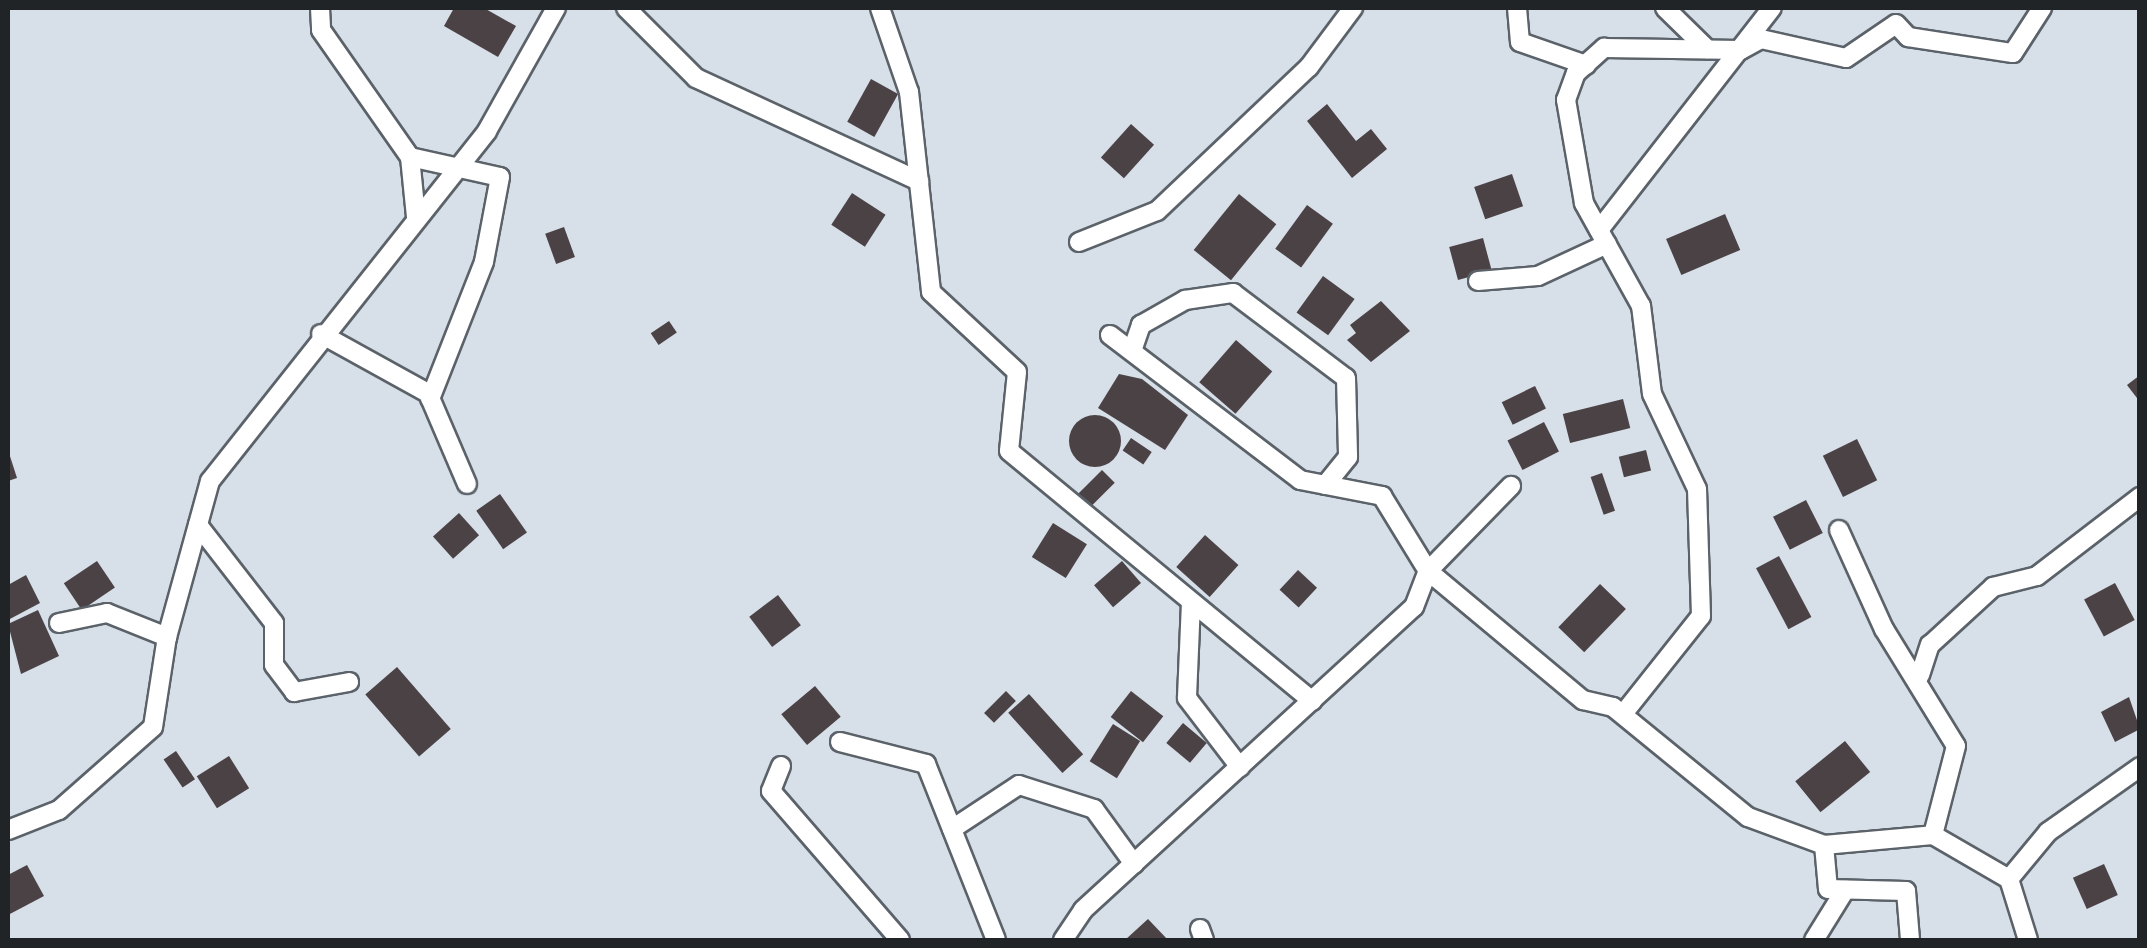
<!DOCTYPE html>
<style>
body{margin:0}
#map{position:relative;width:2147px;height:948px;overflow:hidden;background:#d7dfe8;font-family:"PT Sans Narrow",sans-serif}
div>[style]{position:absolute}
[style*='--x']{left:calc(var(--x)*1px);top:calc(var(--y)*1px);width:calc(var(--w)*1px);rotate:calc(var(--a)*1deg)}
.building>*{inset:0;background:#4b4246;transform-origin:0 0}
.round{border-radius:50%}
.roads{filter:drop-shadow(2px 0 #5b6269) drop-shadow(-2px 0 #5b6269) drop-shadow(0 2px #5b6269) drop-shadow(0 -2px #5b6269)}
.street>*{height:18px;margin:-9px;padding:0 9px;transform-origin:9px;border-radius:9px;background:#fff}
span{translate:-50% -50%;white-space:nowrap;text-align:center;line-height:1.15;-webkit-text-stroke:10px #d7dfe8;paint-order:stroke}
.frame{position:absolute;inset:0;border:10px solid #212427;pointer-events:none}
</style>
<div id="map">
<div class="building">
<i style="clip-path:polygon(454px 8px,484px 8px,516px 26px,498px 57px,444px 26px)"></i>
<i style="left:871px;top:79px;width:31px;height:49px;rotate:29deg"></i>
<i style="clip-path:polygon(1327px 104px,1356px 141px,1371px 129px,1387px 149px,1352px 178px,1307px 121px)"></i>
<i style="left:1131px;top:124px;width:31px;height:45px;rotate:42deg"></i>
<i style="left:1512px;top:174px;width:34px;height:40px;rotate:71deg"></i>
<i style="left:852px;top:193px;width:40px;height:38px;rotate:33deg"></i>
<i style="left:1239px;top:194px;width:48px;height:72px;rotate:39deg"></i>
<i style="left:1307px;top:205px;width:32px;height:54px;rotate:36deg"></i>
<i style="left:1725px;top:214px;width:39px;height:64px;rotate:67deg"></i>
<i style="left:564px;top:227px;width:32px;height:20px;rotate:70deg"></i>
<i style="left:1483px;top:238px;width:34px;height:35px;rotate:75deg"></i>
<i style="left:1323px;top:276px;width:39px;height:45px;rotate:36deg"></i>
<i style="clip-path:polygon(1381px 301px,1410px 331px,1371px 362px,1347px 340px,1356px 333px,1350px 325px)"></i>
<i style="left:669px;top:321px;width:14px;height:22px;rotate:56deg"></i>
<i style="left:1236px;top:340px;width:48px;height:56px;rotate:41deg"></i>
<i style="clip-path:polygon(1119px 374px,1142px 379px,1188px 415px,1165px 450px,1098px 408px)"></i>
<i style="clip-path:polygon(2140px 375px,2140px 402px,2127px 385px)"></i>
<i style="left:1535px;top:386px;width:25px;height:37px;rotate:64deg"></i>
<i style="left:1623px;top:399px;width:30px;height:62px;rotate:76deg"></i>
<i class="round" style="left:1069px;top:415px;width:52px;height:52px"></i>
<i style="left:1544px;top:422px;width:33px;height:41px;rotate:63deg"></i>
<i style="left:1131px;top:438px;width:25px;height:15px;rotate:34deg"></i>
<i style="left:1857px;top:439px;width:46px;height:38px;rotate:64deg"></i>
<i style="clip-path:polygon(8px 450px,17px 478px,8px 481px)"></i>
<i style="left:1646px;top:450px;width:21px;height:28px;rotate:76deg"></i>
<i style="left:1102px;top:470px;width:18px;height:40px;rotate:45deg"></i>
<i style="left:1602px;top:473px;width:40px;height:12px;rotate:71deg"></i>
<i style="left:500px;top:494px;width:47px;height:29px;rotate:55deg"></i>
<i style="left:1806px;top:500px;width:37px;height:37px;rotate:63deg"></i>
<i style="left:459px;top:513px;width:30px;height:35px;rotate:48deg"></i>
<i style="left:1053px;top:523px;width:40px;height:40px;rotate:32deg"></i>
<i style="left:1205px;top:535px;width:45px;height:43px;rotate:42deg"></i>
<i style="left:1779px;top:556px;width:69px;height:26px;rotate:62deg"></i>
<i style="left:97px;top:561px;width:32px;height:40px;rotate:56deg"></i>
<i style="left:1122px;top:561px;width:29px;height:37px;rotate:49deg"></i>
<i style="left:1298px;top:570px;width:26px;height:27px;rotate:43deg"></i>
<i style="clip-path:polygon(26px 575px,40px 603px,8px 620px,8px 585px)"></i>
<i style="left:2115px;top:583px;width:42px;height:35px;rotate:62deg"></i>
<i style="left:1600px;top:584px;width:36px;height:60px;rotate:44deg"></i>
<i style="left:778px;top:595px;width:38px;height:36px;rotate:53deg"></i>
<i style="clip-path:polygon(38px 610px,59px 656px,21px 674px,8px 624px)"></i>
<i style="left:397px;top:667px;width:82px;height:42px;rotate:49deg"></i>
<i style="left:815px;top:686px;width:40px;height:44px;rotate:50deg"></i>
<i style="left:1006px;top:691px;width:14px;height:31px;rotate:45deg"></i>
<i style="left:1131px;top:691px;width:41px;height:33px;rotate:38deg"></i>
<i style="left:1029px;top:694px;width:81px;height:28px;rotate:48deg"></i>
<i style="clip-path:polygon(2129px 697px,2140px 729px,2115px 742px,2101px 712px)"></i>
<i style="left:1183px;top:723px;width:31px;height:26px;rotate:40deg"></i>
<i style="left:1113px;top:724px;width:32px;height:44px;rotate:32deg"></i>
<i style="left:1845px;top:741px;width:40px;height:64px;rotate:51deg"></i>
<i style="left:176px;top:751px;width:34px;height:15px;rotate:56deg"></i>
<i style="left:229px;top:756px;width:38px;height:38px;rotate:58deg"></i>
<i style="left:2104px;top:864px;width:34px;height:34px;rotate:66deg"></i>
<i style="clip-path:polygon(27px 865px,44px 896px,8px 915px,8px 875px)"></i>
<i style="clip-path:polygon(1148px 919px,1168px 940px,1125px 940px)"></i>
</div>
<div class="roads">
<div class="street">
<i style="--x:320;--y:8;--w:22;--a:87"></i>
<i style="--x:321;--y:30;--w:155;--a:55"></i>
<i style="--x:410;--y:157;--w:60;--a:84.3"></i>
<i style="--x:626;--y:8;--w:99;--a:45"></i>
<i style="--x:696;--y:78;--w:246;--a:24.8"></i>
<i style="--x:880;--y:8;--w:89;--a:71"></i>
<i style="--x:909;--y:92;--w:201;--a:83.7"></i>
<i style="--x:931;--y:292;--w:117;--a:42.9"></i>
<i style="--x:1017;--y:372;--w:79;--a:95.8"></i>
<i style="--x:1009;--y:451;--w:393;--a:39.5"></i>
<i style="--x:1517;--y:8;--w:34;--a:85"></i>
<i style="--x:1520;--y:42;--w:70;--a:19.2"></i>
<i style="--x:1665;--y:8;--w:59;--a:44.3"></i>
<i style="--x:410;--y:157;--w:92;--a:12.5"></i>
<i style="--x:500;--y:177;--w:86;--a:100.7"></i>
<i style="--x:484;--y:262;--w:147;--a:111.5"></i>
<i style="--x:1599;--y:230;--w:281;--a:-52.1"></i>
<i style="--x:1079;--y:242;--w:84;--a:-21.7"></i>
<i style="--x:1157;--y:211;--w:209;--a:-43.5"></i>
<i style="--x:1309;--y:67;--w:74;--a:-53.3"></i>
<i style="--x:1478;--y:281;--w:60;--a:-4.8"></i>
<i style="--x:1538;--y:276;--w:76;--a:-24.9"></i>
<i style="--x:321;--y:334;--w:122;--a:28.9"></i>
<i style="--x:428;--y:393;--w:99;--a:66.8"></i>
<i style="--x:1110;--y:335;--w:239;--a:37.3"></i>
<i style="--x:1300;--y:480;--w:84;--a:11"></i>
<i style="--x:1382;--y:496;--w:88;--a:58.5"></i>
<i style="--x:1428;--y:571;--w:202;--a:39.8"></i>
<i style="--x:1583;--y:700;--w:31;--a:13"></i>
<i style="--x:1613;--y:707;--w:174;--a:39.2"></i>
<i style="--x:1748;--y:817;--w:81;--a:20.2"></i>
<i style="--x:1824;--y:845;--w:44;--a:84.8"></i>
<i style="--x:1828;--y:889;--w:78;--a:1.5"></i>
<i style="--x:1906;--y:891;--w:49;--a:85.3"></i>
<i style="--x:1132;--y:351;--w:28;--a:-71"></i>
<i style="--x:1141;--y:325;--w:51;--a:-29.6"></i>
<i style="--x:1185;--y:300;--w:49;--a:-8.3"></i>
<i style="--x:1233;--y:293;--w:141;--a:37"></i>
<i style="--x:1346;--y:378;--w:79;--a:88.5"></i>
<i style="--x:1348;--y:457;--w:36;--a:129"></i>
<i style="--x:198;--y:525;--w:124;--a:52.2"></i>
<i style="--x:274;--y:623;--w:42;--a:90"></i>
<i style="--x:274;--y:665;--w:34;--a:53"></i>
<i style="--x:294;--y:692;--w:56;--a:-10.3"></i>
<i style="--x:1839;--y:530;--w:109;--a:65.6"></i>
<i style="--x:1884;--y:629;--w:137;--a:58.4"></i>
<i style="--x:1956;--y:746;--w:92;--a:104.5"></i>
<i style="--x:1191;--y:602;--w:96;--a:92.4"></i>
<i style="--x:1187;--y:698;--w:87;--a:52.5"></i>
<i style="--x:59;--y:623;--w:49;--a:-11.8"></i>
<i style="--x:107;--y:613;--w:65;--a:21.8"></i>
<i style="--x:1920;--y:675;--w:32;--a:-72"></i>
<i style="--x:1930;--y:645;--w:86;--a:-42.6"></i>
<i style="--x:1993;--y:587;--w:45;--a:-14"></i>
<i style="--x:2037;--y:576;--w:130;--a:-37.5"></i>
<i style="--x:1623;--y:714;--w:125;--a:-51.5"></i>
<i style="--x:1701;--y:616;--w:127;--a:-91.8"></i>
<i style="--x:1697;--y:489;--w:105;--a:-115.3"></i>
<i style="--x:1652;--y:394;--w:89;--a:-97.1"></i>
<i style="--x:1641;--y:306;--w:118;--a:-119"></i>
<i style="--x:1584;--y:203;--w:105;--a:-99.9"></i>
<i style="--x:1566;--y:100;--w:29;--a:-70"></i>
<i style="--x:1576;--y:73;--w:38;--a:-42"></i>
<i style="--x:1604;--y:48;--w:137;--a:0.8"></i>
<i style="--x:1741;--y:50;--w:23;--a:-29"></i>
<i style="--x:1761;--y:39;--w:87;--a:12.6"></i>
<i style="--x:1846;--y:58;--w:60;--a:-34.2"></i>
<i style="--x:1896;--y:24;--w:18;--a:47"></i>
<i style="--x:1908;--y:37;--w:106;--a:8.7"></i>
<i style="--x:2013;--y:53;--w:54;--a:-57.2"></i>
<i style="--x:840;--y:742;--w:89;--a:14.3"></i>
<i style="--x:926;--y:764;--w:189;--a:68.3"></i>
<i style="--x:781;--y:766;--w:27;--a:112"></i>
<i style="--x:771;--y:791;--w:197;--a:49.1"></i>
<i style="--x:952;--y:829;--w:80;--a:-33.3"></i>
<i style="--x:1019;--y:785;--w:79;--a:17.7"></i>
<i style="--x:1094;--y:809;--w:68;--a:54"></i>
<i style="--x:8;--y:830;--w:55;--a:-21.4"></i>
<i style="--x:59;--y:810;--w:125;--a:-41.4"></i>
<i style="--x:153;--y:727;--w:91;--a:-81.2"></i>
<i style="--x:167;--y:637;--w:162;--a:-74.6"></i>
<i style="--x:210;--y:481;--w:446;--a:-51.6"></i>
<i style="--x:487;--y:131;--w:141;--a:-60.7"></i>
<i style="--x:1824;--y:845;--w:109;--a:-5.2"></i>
<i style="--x:1933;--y:835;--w:88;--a:30.1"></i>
<i style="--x:1200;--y:929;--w:12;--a:70"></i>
<i style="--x:1063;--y:940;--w:36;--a:-56"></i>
<i style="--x:1083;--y:910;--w:449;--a:-42.5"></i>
<i style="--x:1414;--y:607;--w:39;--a:-69"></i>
<i style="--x:1428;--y:571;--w:119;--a:-45.7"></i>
<i style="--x:1814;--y:940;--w:59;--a:-58.2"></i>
<i style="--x:2028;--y:940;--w:64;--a:-107.3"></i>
<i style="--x:2009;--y:879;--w:61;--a:-50.3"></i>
<i style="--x:2048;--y:832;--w:113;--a:-35.2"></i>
</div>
</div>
<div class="frame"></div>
</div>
